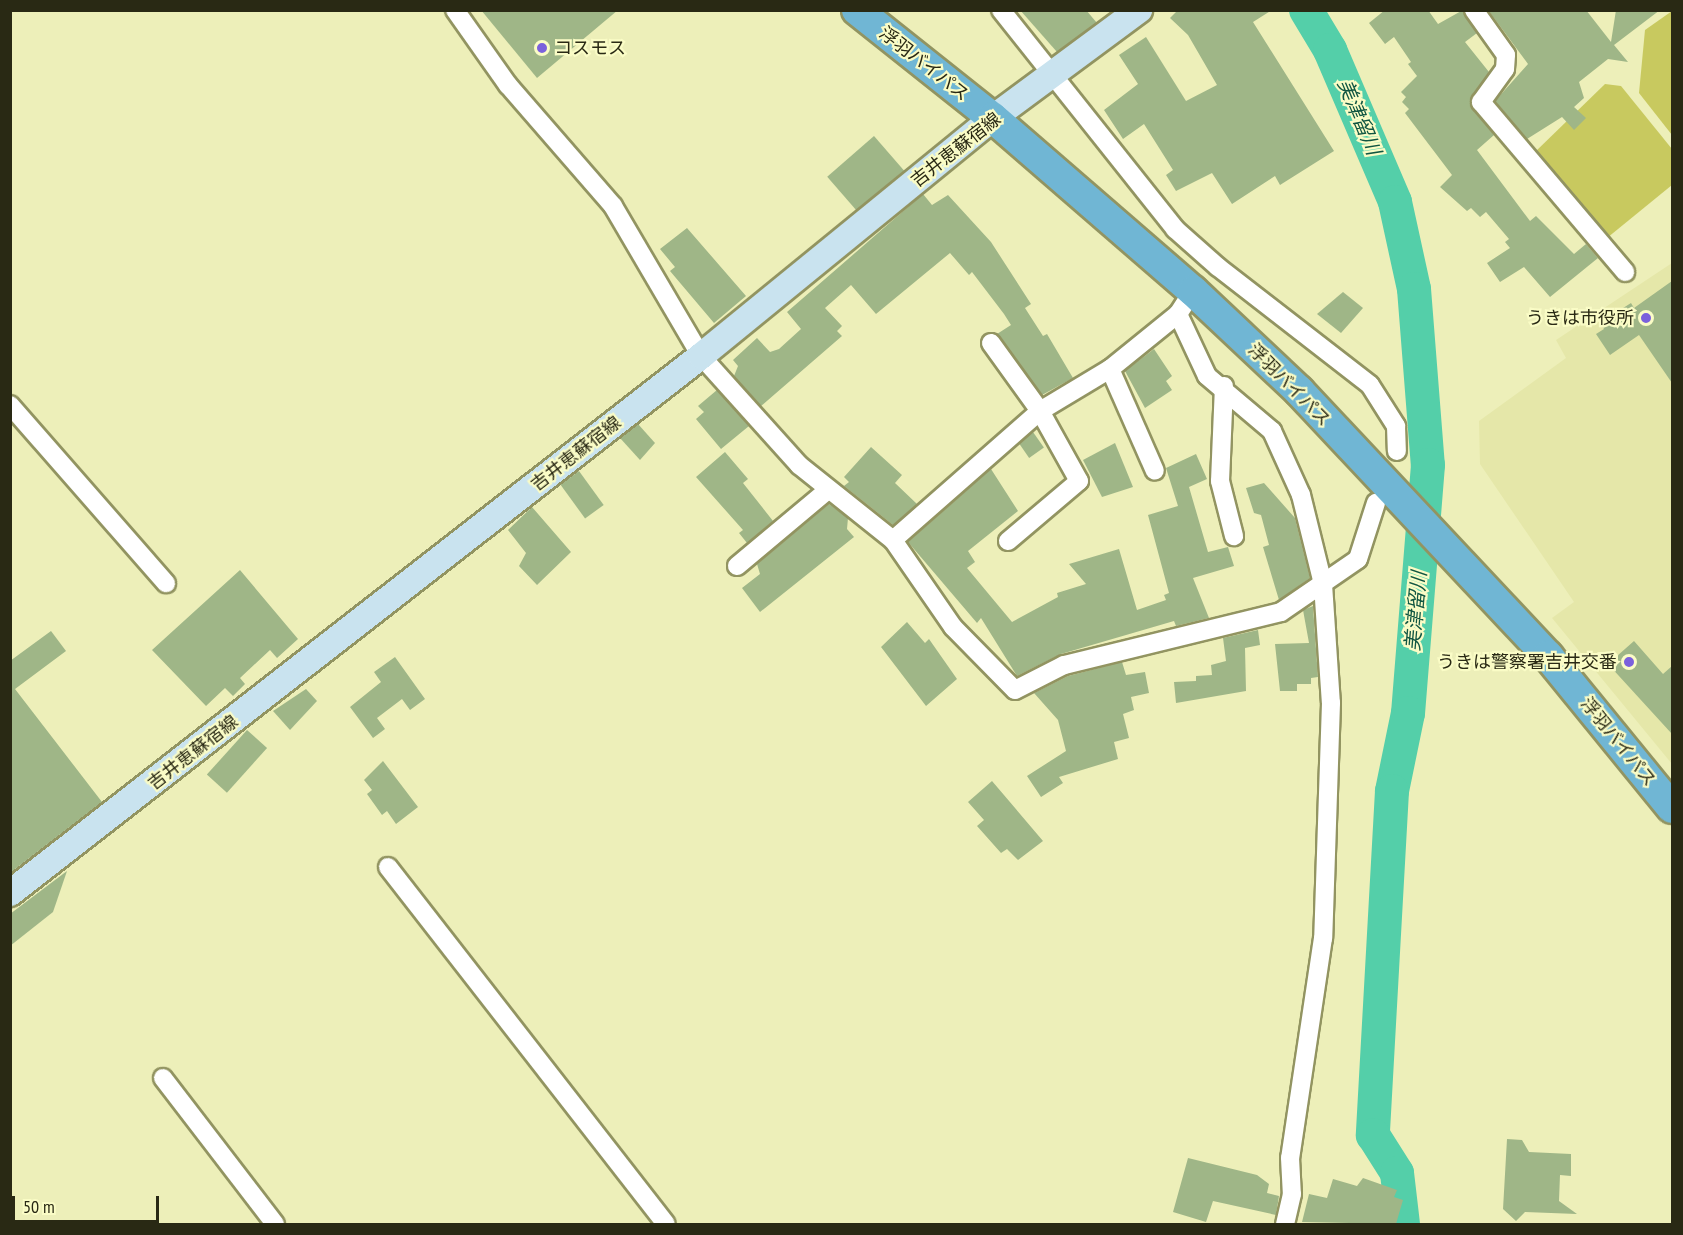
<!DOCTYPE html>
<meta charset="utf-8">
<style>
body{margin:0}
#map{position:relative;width:1683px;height:1235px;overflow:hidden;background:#edefb9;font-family:"PT Sans Narrow","Noto Sans JP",sans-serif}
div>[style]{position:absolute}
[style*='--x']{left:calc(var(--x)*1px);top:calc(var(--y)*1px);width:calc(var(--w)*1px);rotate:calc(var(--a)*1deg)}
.built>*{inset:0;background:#e5e7a9}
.green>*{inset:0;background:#c8c95f}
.river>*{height:34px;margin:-17px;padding:0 17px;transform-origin:17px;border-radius:17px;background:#54cfa9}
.building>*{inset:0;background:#9fb687;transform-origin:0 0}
.roads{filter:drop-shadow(2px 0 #929461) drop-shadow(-2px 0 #929461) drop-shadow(0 2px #929461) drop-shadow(0 -2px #929461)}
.minor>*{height:18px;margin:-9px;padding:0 9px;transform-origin:9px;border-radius:9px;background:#fff}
.secondary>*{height:26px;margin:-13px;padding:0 13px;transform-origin:13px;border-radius:13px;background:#c9e3ef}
.trunk>*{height:30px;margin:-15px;padding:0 15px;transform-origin:15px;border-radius:15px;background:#70b6d4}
.dots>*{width:16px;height:16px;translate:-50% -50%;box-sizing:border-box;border:3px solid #fafcc6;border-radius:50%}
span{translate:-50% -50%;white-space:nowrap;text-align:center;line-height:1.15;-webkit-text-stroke:4.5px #fafcc6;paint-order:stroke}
.poi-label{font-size:18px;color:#292914}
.left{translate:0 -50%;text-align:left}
.right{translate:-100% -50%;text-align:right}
.street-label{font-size:18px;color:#292914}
.water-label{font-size:20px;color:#105642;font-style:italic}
.frame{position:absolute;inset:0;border:12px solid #292914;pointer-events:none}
.scale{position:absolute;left:12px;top:1196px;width:147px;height:27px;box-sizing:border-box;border:3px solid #292914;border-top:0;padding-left:8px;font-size:18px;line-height:21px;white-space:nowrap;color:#292914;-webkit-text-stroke:4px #fafcc6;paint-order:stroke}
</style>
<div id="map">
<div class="built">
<i style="clip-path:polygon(1672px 263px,1672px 764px,1552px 618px,1574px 602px,1480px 464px,1479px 421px,1566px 358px,1556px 340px)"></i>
</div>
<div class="green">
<i style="clip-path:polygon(1672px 11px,1672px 135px,1639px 93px,1645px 30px)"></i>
<i style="clip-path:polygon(1605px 84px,1621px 86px,1672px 149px,1672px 185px,1607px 238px,1534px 153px)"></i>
</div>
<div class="river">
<i style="--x:1306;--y:10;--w:47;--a:59"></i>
<i style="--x:1330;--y:50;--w:165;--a:66.8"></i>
<i style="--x:1395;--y:202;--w:89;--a:77.7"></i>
<i style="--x:1414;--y:289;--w:177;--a:85.5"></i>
<i style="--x:1428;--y:465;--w:249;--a:94.6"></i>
<i style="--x:1408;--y:713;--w:80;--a:101.6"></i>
<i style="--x:1392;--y:791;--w:345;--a:93.2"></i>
<i style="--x:1373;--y:1135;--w:45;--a:57.7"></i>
<i style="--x:1397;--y:1173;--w:51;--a:83.3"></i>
</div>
<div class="building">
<i style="clip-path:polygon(481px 10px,618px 10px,537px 78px)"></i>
<i style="clip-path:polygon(1020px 10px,1086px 10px,1097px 23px,1057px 52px)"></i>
<i style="clip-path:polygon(1178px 10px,1272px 10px,1253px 22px,1334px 151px,1280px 185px,1275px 176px,1232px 204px,1212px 173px,1176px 191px,1166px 175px,1173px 170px,1144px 124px,1123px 139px,1104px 110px,1138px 84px,1119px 55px,1146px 37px,1186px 101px,1217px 85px,1188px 35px,1170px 18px)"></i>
<i style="clip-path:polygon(1385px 10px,1428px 10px,1438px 24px,1463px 10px,1477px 33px,1465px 42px,1489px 72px,1470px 104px,1494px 135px,1477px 150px,1530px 221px,1536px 216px,1574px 254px,1586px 244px,1598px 258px,1550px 297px,1524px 267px,1500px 282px,1487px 263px,1510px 248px,1505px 242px,1509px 239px,1486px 212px,1480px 217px,1471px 208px,1467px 211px,1440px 187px,1452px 175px,1405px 113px,1409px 109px,1402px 102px,1406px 97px,1401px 92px,1417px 76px,1408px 64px,1411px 62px,1394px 37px,1385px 44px,1369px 23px)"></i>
<i style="clip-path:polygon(1488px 10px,1586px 10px,1611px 42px,1616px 10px,1660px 10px,1614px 45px,1628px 62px,1608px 59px,1579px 82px,1584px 98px,1574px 107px,1586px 118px,1574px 130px,1562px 117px,1527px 139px,1495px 101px,1528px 64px)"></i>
<i style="left:874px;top:136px;width:46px;height:62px;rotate:49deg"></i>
<i style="clip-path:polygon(923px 194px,932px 205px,948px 195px,991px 242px,1031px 304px,1025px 308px,1043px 336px,1047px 334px,1073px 378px,1042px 395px,997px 334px,1011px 325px,1004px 314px,972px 272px,969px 275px,950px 253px,876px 314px,851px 285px,825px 308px,842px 326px,837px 331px,842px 336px,761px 406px,734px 376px,738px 366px,733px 360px,757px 338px,770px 352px,779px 349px,801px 329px,787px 312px)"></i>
<i style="clip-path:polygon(687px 228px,746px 296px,714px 323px,670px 271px,675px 267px,660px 249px)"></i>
<i style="clip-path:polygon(1672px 281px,1672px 383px,1639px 335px,1610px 355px,1596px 334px,1604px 329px,1600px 323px,1612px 315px,1631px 303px,1634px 308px)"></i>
<i style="clip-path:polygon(1343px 292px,1363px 308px,1341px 333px,1317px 314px)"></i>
<i style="clip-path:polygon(1154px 349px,1172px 376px,1166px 381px,1172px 390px,1145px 408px,1125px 371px)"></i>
<i style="clip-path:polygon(717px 390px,749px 426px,721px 449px,696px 419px,704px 412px,698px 406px)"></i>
<i style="clip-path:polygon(638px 424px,655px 443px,640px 460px,620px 438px)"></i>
<i style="left:1033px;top:432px;width:19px;height:18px;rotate:55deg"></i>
<i style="clip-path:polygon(1115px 443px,1133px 487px,1102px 497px,1083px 460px)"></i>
<i style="clip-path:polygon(871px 447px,902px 475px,895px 483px,917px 504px,893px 525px,844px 486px,849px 482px,844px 477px)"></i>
<i style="clip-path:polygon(725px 452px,748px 479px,743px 483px,773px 521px,747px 543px,739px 533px,743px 530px,696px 477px)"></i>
<i style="clip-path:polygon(1196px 454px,1207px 479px,1189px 487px,1208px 552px,1228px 547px,1234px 566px,1193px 578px,1209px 618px,1176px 626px,1174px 621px,1061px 654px,1017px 676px,981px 618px,977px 623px,908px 542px,991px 469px,1018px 511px,968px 551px,975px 562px,967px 568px,1012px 622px,1058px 597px,1057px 593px,1086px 584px,1069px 564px,1119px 549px,1137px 610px,1166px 600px,1164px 595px,1169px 593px,1148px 515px,1178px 506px,1166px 468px)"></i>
<i style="left:579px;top:471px;width:42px;height:23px;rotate:54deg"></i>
<i style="clip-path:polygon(1264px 483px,1295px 518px,1310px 578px,1279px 600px,1263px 547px,1269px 545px,1261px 515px,1254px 513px,1246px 488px)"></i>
<i style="clip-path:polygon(829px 504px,848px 518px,847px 529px,854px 537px,760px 612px,742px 588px,760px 574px,757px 564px)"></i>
<i style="clip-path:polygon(532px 507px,571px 552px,537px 585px,519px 566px,526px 553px,508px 530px)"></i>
<i style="clip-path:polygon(240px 570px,298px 639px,277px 658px,270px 650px,240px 678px,245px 684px,233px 696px,225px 688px,206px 706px,152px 650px)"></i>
<i style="clip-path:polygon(1313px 606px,1318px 677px,1311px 678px,1311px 684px,1297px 684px,1297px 691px,1280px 691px,1275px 644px,1309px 643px,1303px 610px)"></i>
<i style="clip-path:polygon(907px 622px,925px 643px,929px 639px,957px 679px,926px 706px,881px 647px)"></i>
<i style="clip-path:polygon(1258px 630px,1260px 645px,1245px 648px,1246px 691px,1176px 703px,1174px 682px,1196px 681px,1196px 676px,1212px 675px,1211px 665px,1226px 661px,1223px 638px)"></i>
<i style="clip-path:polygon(51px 631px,66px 651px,15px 689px,102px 802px,10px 873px,10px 661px)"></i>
<i style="clip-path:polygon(1634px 641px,1663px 674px,1672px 666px,1672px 734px,1608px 664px)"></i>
<i style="clip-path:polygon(395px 657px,425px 699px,410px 710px,402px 699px,377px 718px,385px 729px,373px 738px,350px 707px,381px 682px,374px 672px)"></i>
<i style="clip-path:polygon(1122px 662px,1126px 675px,1145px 672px,1149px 693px,1131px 697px,1134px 710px,1123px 714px,1129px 738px,1114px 742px,1118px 759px,1059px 777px,1063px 783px,1041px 797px,1027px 776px,1066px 751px,1058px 720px,1034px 693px,1068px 676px)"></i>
<i style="clip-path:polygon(306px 689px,317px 701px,290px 730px,273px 711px)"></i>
<i style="left:247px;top:730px;width:27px;height:60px;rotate:42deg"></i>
<i style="clip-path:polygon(383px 761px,418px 807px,396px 824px,387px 811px,382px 815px,367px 794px,372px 790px,364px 780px)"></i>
<i style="clip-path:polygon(992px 781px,1043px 841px,1018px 860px,1007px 849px,1001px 853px,977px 826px,984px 820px,968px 802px)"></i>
<i style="clip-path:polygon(67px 871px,53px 912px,10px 946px,10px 914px)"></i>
<i style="clip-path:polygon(1507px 1139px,1522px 1140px,1529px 1152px,1571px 1154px,1571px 1176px,1560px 1175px,1559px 1201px,1577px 1214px,1525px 1212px,1516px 1221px,1503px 1209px)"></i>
<i style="clip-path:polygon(1188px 1158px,1257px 1175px,1269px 1184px,1267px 1193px,1279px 1196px,1276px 1215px,1213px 1201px,1206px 1222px,1173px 1212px)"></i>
<i style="clip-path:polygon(1363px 1178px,1397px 1190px,1394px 1197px,1403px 1200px,1396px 1224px,1302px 1222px,1309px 1194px,1327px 1198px,1333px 1179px,1357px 1186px)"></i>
</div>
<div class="roads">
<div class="minor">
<i style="--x:455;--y:10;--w:92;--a:54.8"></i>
<i style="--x:508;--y:85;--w:160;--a:49"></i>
<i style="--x:613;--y:206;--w:174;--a:59.6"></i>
<i style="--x:701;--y:356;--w:147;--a:48"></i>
<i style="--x:799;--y:465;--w:120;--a:38.6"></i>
<i style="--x:893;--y:540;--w:106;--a:55.4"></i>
<i style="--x:953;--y:627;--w:88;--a:45.5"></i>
<i style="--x:1015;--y:690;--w:55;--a:-27"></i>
<i style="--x:1064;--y:665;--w:223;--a:-13.7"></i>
<i style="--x:1281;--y:612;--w:93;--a:-34.5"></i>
<i style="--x:1358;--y:559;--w:59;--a:-72.2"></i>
<i style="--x:1001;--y:10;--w:280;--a:51.5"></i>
<i style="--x:1175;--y:229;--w:57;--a:41.5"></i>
<i style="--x:1218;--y:267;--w:192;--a:37.8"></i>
<i style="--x:1370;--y:385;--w:49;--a:57.6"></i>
<i style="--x:1396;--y:426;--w:25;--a:88"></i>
<i style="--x:1474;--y:10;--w:55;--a:54.6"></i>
<i style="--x:1506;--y:55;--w:14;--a:94"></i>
<i style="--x:1505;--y:69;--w:41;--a:126"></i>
<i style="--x:1481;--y:102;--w:223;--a:49.7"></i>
<i style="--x:1193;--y:291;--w:27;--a:123"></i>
<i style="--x:1178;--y:314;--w:68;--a:64.9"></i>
<i style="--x:1207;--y:376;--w:85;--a:40.2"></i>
<i style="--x:1272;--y:431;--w:70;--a:65.6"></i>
<i style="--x:1301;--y:495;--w:92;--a:76.1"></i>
<i style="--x:1323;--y:584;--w:119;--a:86.2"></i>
<i style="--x:1331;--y:703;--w:235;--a:91.9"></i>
<i style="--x:1323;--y:938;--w:222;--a:98.5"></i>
<i style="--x:1290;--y:1158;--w:36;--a:87"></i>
<i style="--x:1292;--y:1194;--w:31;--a:103"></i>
<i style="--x:991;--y:343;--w:84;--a:54.2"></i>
<i style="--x:1040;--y:411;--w:80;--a:60.9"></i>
<i style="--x:1079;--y:481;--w:93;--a:139.8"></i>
<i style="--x:1110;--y:369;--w:111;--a:66.2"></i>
<i style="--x:1224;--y:386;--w:95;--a:92.4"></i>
<i style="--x:1220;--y:481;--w:57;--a:75.7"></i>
<i style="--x:10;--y:405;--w:237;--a:48.8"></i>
<i style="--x:893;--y:540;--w:196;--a:-41.3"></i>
<i style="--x:1040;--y:411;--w:82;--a:-31"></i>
<i style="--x:1110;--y:369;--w:87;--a:-39"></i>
<i style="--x:737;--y:566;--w:119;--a:-39.9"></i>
<i style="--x:388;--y:867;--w:452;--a:52.1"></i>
<i style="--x:163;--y:1078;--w:184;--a:52.5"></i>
</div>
<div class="secondary">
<i style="--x:10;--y:893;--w:875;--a:-37.85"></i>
<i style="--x:701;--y:356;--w:377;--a:-39.2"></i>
<i style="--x:993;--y:118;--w:182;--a:-36.5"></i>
</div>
<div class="trunk">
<i style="--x:857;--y:10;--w:174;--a:38.5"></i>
<i style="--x:993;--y:118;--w:264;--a:40.9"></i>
<i style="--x:1193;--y:291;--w:146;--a:43.3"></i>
<i style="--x:1299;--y:391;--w:364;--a:46.8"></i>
<i style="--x:1548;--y:656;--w:196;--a:50.8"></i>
</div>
</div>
<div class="dots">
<i style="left:542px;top:48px;background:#7b61dc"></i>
<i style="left:1646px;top:318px;background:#7b61dc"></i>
<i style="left:1629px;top:662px;background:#7b61dc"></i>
</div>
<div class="poi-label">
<span class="left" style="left:554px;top:48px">コスモス</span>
<span class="right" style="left:1634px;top:318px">うきは市役所</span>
<span class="right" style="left:1617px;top:662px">うきは警察署吉井交番</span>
</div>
<div class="street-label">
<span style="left:924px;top:64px;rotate:38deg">浮羽バイパス</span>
<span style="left:956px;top:150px;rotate:-38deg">吉井恵蘇宿線</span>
<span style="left:1289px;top:385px;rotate:45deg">浮羽バイパス</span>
<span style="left:576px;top:454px;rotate:-38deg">吉井恵蘇宿線</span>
<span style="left:1618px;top:742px;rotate:51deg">浮羽バイパス</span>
<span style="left:193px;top:753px;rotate:-38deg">吉井恵蘇宿線</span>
</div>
<div class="water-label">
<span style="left:1359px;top:117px;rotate:67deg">美津留川</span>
<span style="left:1416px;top:611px;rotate:-85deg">美津留川</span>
</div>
<div class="frame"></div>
<div class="scale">50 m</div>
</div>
